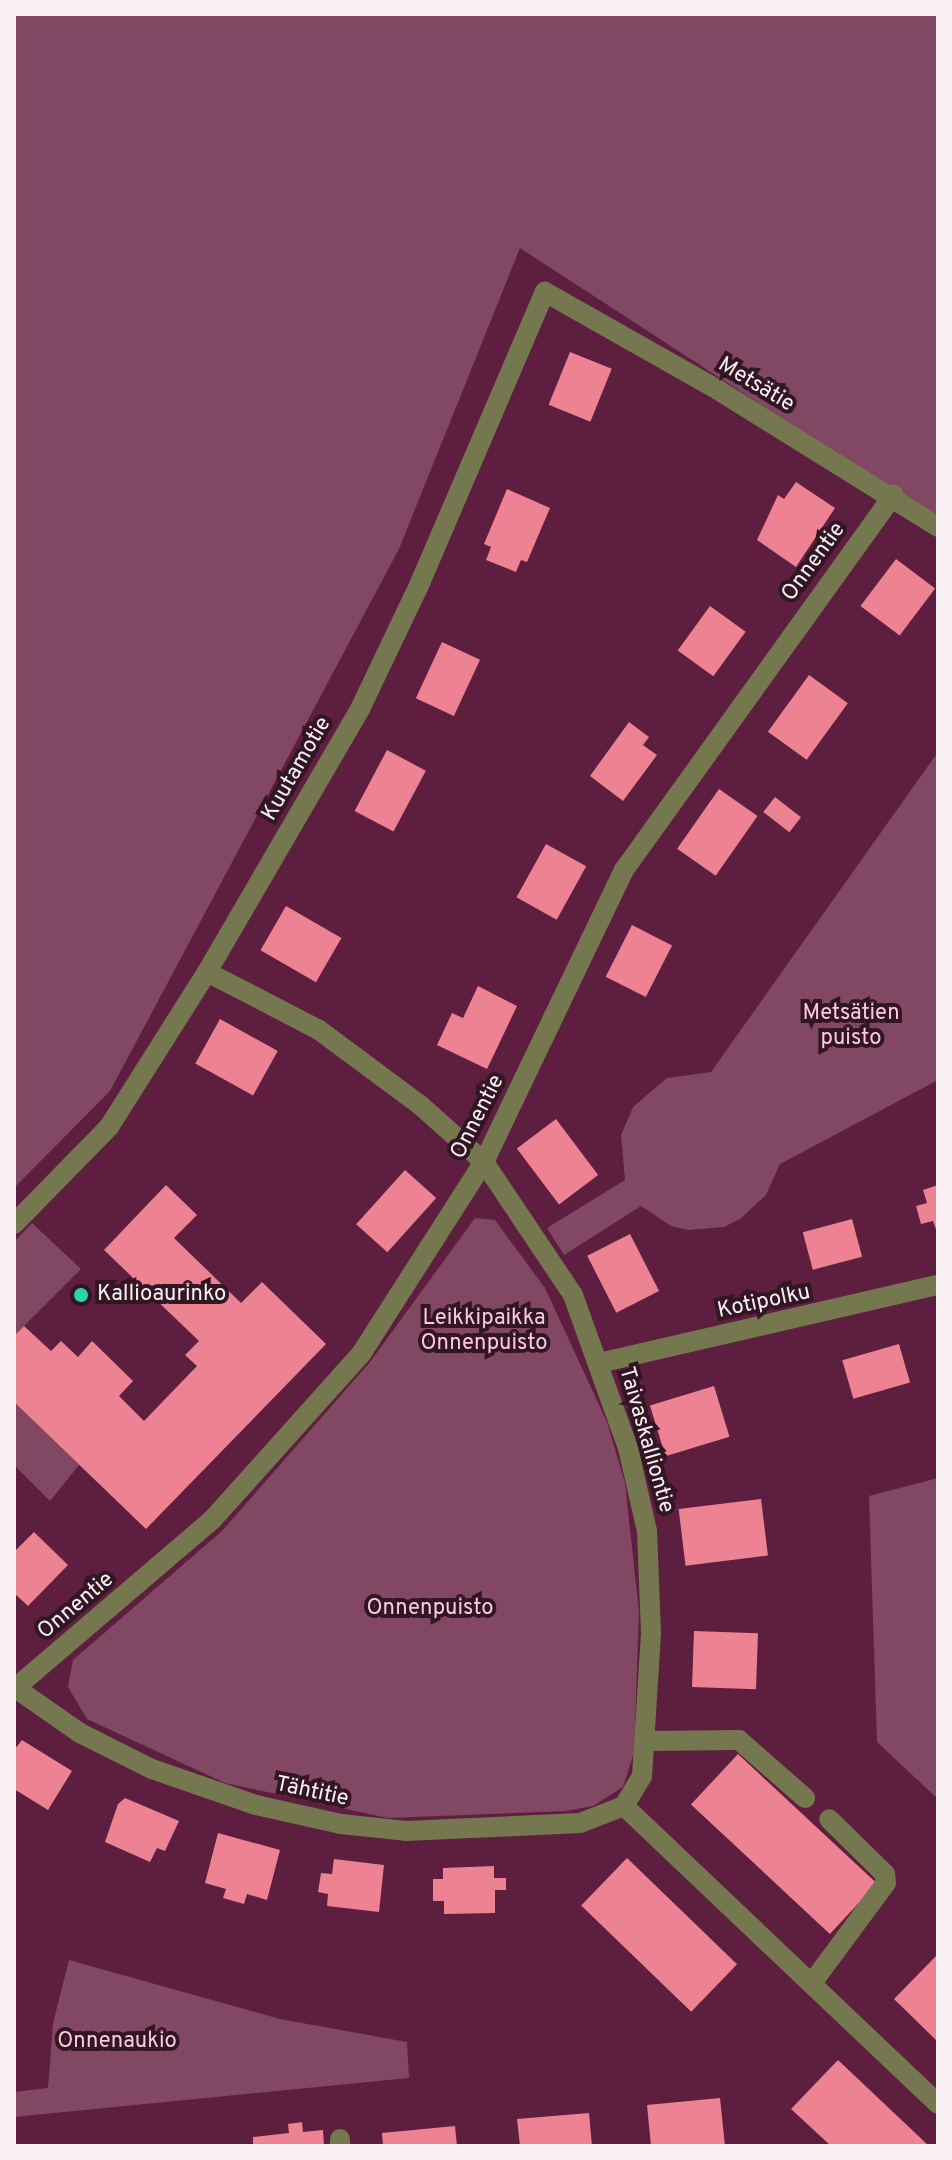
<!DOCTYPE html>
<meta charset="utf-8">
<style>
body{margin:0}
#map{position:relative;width:952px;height:2160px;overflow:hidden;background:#5e1e3f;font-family:Overpass,sans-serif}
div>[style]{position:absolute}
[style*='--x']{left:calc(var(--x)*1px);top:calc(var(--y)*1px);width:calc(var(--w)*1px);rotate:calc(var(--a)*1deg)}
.green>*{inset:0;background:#824763}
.building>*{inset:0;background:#ed8292;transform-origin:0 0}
.minor>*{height:20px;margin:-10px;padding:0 10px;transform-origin:10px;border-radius:10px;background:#75784f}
.dots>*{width:22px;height:22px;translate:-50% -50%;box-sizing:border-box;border:4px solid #321623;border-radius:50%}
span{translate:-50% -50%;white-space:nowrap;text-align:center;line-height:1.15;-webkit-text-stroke:8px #321623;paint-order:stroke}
.street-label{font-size:22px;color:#faf1f5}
.park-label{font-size:22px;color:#fdc9df}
.poi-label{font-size:22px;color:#faf1f5}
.left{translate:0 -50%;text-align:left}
.frame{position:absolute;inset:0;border:16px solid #faf1f5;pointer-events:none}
</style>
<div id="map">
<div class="green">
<i style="clip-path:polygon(14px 14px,938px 14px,938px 520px,520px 248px,399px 549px,110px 1091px,14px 1188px)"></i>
<i style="clip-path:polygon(938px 752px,938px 1080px,780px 1164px,766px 1195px,740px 1219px,724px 1227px,688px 1230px,671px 1226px,641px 1206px,564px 1255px,547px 1228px,625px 1180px,621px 1135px,633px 1107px,667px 1078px,711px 1072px)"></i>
<i style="clip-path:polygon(475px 1218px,495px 1220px,545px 1288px,607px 1422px,625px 1483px,639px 1612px,634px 1753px,623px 1787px,593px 1806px,566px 1811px,388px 1818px,225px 1783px,87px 1719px,68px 1687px,73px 1660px,222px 1531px,370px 1362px)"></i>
<i style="clip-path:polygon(32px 1223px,81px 1269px,14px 1336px,14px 1242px)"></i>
<i style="clip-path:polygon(14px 1402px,79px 1465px,50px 1501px,14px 1465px)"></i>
<i style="clip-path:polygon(938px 1478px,938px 1799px,877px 1742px,869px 1496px)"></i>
<i style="clip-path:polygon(69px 1960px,280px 2019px,407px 2042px,409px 2078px,14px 2117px,14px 2092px,48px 2088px,53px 2023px)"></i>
</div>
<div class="building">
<i style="left:570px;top:352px;width:45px;height:57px;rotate:22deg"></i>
<i style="clip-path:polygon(796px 482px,835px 508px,796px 567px,757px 540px,778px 495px,784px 499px)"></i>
<i style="clip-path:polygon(507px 489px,550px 508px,527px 562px,521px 560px,516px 572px,486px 560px,491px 547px,484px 544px)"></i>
<i style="left:896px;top:559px;width:49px;height:59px;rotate:37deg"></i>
<i style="left:710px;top:606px;width:44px;height:55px;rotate:36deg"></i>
<i style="left:442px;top:642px;width:42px;height:62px;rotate:25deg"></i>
<i style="left:809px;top:675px;width:48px;height:70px;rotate:36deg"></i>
<i style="clip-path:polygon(629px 722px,649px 737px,643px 745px,657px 755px,623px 801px,590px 776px)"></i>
<i style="left:387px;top:750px;width:44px;height:69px;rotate:28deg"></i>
<i style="left:719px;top:789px;width:47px;height:73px;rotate:35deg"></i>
<i style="left:775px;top:797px;width:33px;height:19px;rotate:38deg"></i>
<i style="left:546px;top:844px;width:46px;height:61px;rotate:29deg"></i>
<i style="left:286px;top:906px;width:64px;height:51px;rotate:30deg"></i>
<i style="left:632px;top:925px;width:45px;height:58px;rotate:27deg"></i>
<i style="clip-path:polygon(478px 986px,517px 1006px,487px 1069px,437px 1045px,452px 1013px,463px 1018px)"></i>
<i style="left:220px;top:1019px;width:66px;height:51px;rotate:29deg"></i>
<i style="left:556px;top:1119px;width:70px;height:49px;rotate:53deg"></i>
<i style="left:405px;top:1170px;width:42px;height:73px;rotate:42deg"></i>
<i style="clip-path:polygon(166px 1185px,197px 1215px,174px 1238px,241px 1303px,262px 1282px,326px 1344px,146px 1529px,14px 1402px,14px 1336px,24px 1326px,51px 1351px,61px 1341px,78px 1357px,92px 1341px,133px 1381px,119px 1396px,144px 1421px,197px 1366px,185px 1355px,199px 1341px,104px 1250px)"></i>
<i style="clip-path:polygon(938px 1185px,938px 1235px,933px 1221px,921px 1224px,916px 1206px,927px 1203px,923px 1190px)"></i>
<i style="left:852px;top:1219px;width:39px;height:51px;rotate:75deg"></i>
<i style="left:630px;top:1234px;width:64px;height:48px;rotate:63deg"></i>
<i style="left:899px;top:1344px;width:40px;height:59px;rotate:74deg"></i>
<i style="left:714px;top:1386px;width:53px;height:67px;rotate:73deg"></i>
<i style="left:761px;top:1499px;width:57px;height:83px;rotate:83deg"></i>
<i style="clip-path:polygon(34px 1532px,68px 1565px,28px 1606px,14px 1593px,14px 1552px)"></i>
<i style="left:694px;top:1631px;width:64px;height:56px;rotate:2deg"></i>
<i style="clip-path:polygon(22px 1740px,72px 1771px,48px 1810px,14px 1789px,14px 1750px)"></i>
<i style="left:738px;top:1754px;width:190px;height:69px;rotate:43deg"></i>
<i style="clip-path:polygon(125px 1798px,179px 1821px,165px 1851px,157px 1848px,150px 1862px,105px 1842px,118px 1804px)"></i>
<i style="clip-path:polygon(218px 1833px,280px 1850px,267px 1900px,247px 1894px,244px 1904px,223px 1898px,226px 1889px,205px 1883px)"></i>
<i style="left:627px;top:1858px;width:153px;height:66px;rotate:44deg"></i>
<i style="clip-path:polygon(334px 1859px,384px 1865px,379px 1912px,327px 1906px,328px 1894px,318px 1892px,321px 1873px,332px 1874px)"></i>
<i style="clip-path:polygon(494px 1866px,494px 1878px,506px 1878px,506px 1890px,495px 1890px,495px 1913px,444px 1914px,444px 1901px,433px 1901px,433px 1879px,443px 1879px,443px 1868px)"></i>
<i style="clip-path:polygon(938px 1954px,938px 2042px,894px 1999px)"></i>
<i style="clip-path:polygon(838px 2060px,929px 2146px,831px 2146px,791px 2109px)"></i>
<i style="clip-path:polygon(720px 2098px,725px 2146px,651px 2146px,647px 2105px)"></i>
<i style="clip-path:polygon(589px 2113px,592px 2146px,520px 2146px,517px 2119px)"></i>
<i style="clip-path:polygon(302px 2122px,303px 2132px,323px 2130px,324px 2146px,253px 2146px,253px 2137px,289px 2133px,288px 2124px)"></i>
<i style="clip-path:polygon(455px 2126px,457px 2146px,383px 2146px,382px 2133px)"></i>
</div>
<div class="minor">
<i style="--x:14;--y:1224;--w:136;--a:-45.6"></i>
<i style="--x:109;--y:1127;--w:183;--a:-57.7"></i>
<i style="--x:207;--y:972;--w:304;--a:-59.8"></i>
<i style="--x:360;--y:709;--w:140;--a:-64.5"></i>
<i style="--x:420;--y:583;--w:317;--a:-66.8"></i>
<i style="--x:545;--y:292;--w:199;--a:29.5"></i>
<i style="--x:718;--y:390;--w:259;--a:31.9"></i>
<i style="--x:599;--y:1363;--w:348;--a:-13"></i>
<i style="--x:14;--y:1687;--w:80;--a:34.9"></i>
<i style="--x:80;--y:1733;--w:80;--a:26.6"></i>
<i style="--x:152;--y:1769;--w:110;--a:19.1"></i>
<i style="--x:256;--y:1805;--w:87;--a:12.6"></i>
<i style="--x:341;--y:1824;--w:65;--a:6.1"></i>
<i style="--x:406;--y:1831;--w:174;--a:-2.6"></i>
<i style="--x:580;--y:1823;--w:47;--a:-21.1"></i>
<i style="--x:624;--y:1806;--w:35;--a:-59"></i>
<i style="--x:642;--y:1776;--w:142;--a:-86.4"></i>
<i style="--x:651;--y:1634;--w:103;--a:-92.2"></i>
<i style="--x:647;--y:1531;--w:85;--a:-102.9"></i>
<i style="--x:628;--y:1448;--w:163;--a:-109.8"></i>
<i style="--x:573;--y:1295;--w:160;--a:-123.8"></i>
<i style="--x:484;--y:1162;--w:86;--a:-138.3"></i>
<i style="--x:420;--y:1105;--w:126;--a:-143.4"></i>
<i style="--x:319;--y:1030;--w:126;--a:-152.6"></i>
<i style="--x:14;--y:1689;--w:260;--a:-40.5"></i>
<i style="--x:212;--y:1520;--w:223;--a:-48.1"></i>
<i style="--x:361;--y:1354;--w:228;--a:-57.4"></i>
<i style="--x:484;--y:1162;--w:324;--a:-64.4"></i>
<i style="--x:624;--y:870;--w:462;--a:-54.3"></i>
<i style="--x:647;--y:1741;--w:92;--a:-0.6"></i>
<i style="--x:739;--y:1740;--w:88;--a:41.3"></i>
<i style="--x:624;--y:1806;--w:433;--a:43.5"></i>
<i style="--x:812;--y:1983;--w:124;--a:-53.5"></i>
<i style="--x:886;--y:1883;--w:9;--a:-96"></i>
<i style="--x:885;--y:1874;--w:78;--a:-135.5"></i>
<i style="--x:340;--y:2139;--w:7;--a:90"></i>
</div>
<div class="dots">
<i style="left:81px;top:1295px;background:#2bd5ac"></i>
</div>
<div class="street-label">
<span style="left:756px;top:385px;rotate:31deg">Metsätie</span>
<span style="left:814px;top:562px;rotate:-54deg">Onnentie</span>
<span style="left:297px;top:769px;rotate:-60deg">Kuutamotie</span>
<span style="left:478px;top:1117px;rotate:-63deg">Onnentie</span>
<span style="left:764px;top:1302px;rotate:-12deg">Kotipolku</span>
<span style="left:646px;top:1440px;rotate:74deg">Taivaskalliontie</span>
<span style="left:76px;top:1606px;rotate:-40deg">Onnentie</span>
<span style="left:312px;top:1792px;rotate:12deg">Tähtitie</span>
</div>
<div class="park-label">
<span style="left:851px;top:1026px">Metsätien<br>puisto</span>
<span style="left:484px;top:1331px">Leikkipaikka<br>Onnenpuisto</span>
<span style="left:430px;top:1609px">Onnenpuisto</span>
<span style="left:117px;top:2042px">Onnenaukio</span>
</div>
<div class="poi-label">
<span class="left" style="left:97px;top:1295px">Kallioaurinko</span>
</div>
<div class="frame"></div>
</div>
